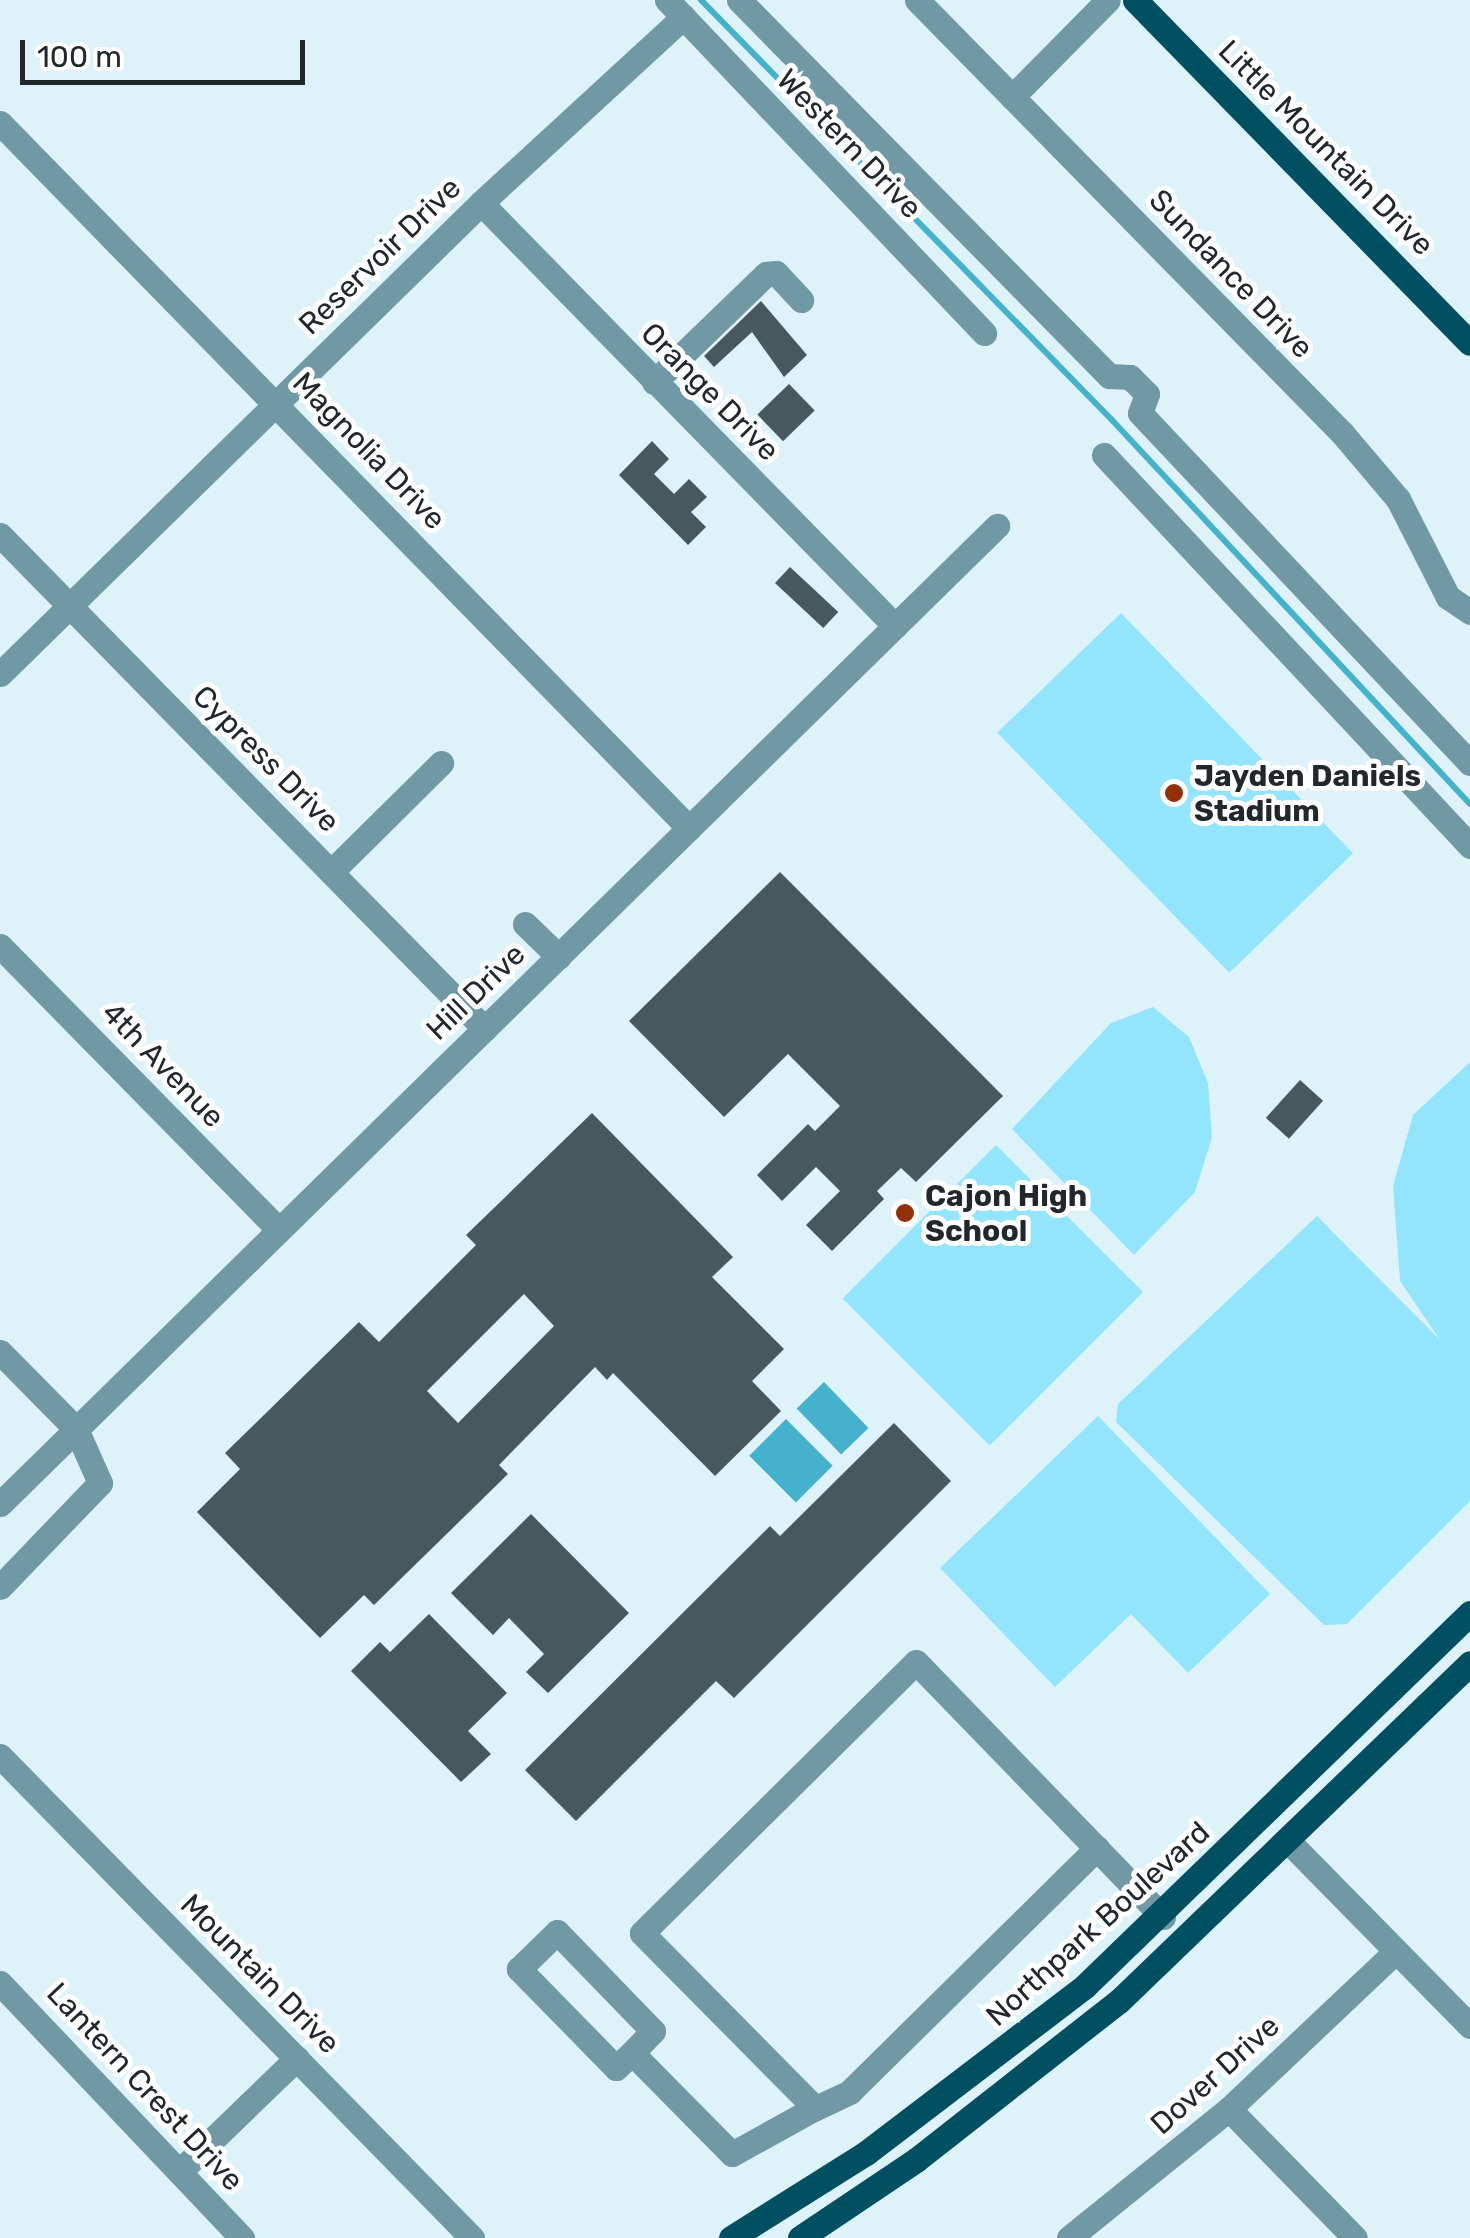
<!DOCTYPE html>
<style>
body{margin:0}
#map{position:relative;width:1470px;height:2238px;overflow:hidden;background:#ddf3f9;font-family:Rubik,sans-serif}
div>[style]{position:absolute}
[style*='--x']{left:calc(var(--x)*1px);top:calc(var(--y)*1px);width:calc(var(--w)*1px);rotate:calc(var(--a)*1deg)}
.green>*{inset:0;background:#93e5fd;transform-origin:0 0}
.water>*{inset:0;background:#45b2cd;transform-origin:0 0}
.stream>*{height:6px;margin:-3px;padding:0 3px;transform-origin:3px;border-radius:3px;background:#45b2cd}
.building>*{inset:0;background:#47595f;transform-origin:0 0}
.minor>*{height:25px;margin:-12.5px;padding:0 12.5px;transform-origin:12.5px;border-radius:12.5px;background:#7199a5}
.major>*{height:25px;margin:-12.5px;padding:0 12.5px;transform-origin:12.5px;border-radius:12.5px;background:#015061}
.dots>*{width:28px;height:28px;translate:-50% -50%;box-sizing:border-box;border:5px solid #fff;border-radius:50%}
span{translate:-50% -50%;white-space:nowrap;text-align:center;line-height:1.15;-webkit-text-stroke:10px #fff;paint-order:stroke}
.street-label{font-size:30px;color:#20282b}
.poi-label{font-size:30px;color:#20282b;font-weight:700}
.left{translate:0 -50%;text-align:left}
.scale{position:absolute;left:20px;top:40px;width:285px;height:45px;box-sizing:border-box;border:5px solid #20282b;border-top:0;padding-left:12px;font-size:30px;line-height:35px;white-space:nowrap;color:#20282b;-webkit-text-stroke:8px #fff;paint-order:stroke}
</style>
<div id="map">
<div class="green">
<i style="left:1121px;top:613px;width:334px;height:172px;rotate:46deg"></i>
<i style="clip-path:polygon(1153px 1007px,1189px 1037px,1208px 1083px,1212px 1137px,1195px 1192px,1134px 1255px,1012px 1129px,1111px 1023px)"></i>
<i style="clip-path:polygon(1470px 1062px,1470px 1501px,1347px 1624px,1324px 1625px,1116px 1422px,1118px 1404px,1317px 1216px,1440px 1340px,1400px 1281px,1393px 1186px,1413px 1115px)"></i>
<i style="left:996px;top:1145px;width:208px;height:217px;rotate:45deg"></i>
<i style="clip-path:polygon(1098px 1416px,1270px 1594px,1188px 1673px,1131px 1614px,1055px 1687px,940px 1568px)"></i>
</div>
<div class="water">
<i style="left:824px;top:1382px;width:64px;height:38px;rotate:46deg"></i>
<i style="left:786px;top:1419px;width:66px;height:52px;rotate:45deg"></i>
</div>
<div class="stream">
<i style="--x:701;--y:0;--w:588;--a:45.62"></i>
<i style="--x:1112;--y:420;--w:525;--a:47.01"></i>
</div>
<div class="building">
<i style="clip-path:polygon(761px 301px,807px 355px,784px 377px,752px 332px,714px 367px,704px 356px)"></i>
<i style="left:789px;top:384px;width:37px;height:44px;rotate:46deg"></i>
<i style="clip-path:polygon(652px 441px,669px 459px,654px 474px,674px 494px,689px 479px,707px 497px,691px 512px,706px 527px,688px 545px,619px 475px)"></i>
<i style="left:790px;top:567px;width:66px;height:22px;rotate:43deg"></i>
<i style="clip-path:polygon(780px 872px,1003px 1096px,916px 1182px,901px 1168px,877px 1191px,884px 1199px,832px 1251px,806px 1225px,840px 1191px,816px 1167px,782px 1201px,757px 1175px,808px 1124px,815px 1131px,840px 1106px,788px 1054px,724px 1117px,629px 1021px)"></i>
<i style="left:1300px;top:1080px;width:31px;height:51px;rotate:42deg"></i>
<i style="clip-path:polygon(evenodd,592px 1113px,733px 1257px,712px 1277px,784px 1349px,752px 1381px,781px 1411px,715px 1476px,613px 1373px,607px 1380px,595px 1367px,499px 1465px,508px 1474px,374px 1605px,364px 1595px,320px 1638px,197px 1512px,240px 1469px,225px 1453px,359px 1322px,379px 1342px,476px 1245px,466px 1235px,592px 1113px,524px 1294px,554px 1326px,458px 1423px,427px 1391px,524px 1294px)"></i>
<i style="clip-path:polygon(894px 1423px,951px 1481px,734px 1698px,716px 1681px,576px 1821px,525px 1770px,770px 1526px,780px 1536px)"></i>
<i style="clip-path:polygon(531px 1514px,629px 1613px,548px 1693px,526px 1672px,544px 1654px,509px 1618px,493px 1635px,451px 1593px)"></i>
<i style="clip-path:polygon(429px 1614px,507px 1693px,468px 1731px,491px 1754px,461px 1782px,351px 1671px,380px 1642px,390px 1652px)"></i>
</div>
<div class="minor">
<i style="--x:667;--y:0;--w:460;--a:46.4"></i>
<i style="--x:739;--y:0;--w:528;--a:45.46"></i>
<i style="--x:1109;--y:376;--w:21;--a:3"></i>
<i style="--x:1130;--y:377;--w:24;--a:45"></i>
<i style="--x:1147;--y:394;--w:20;--a:110"></i>
<i style="--x:1140;--y:413;--w:481;--a:46.7"></i>
<i style="--x:917;--y:0;--w:607;--a:45.53"></i>
<i style="--x:1342;--y:433;--w:87;--a:49.7"></i>
<i style="--x:1398;--y:499;--w:110;--a:63"></i>
<i style="--x:1448;--y:597;--w:27;--a:34"></i>
<i style="--x:1012;--y:97;--w:136;--a:-45.3"></i>
<i style="--x:0;--y:123;--w:986;--a:45.66"></i>
<i style="--x:481;--y:203;--w:592;--a:45.62"></i>
<i style="--x:654;--y:382;--w:156;--a:-44"></i>
<i style="--x:766;--y:274;--w:10;--a:-6"></i>
<i style="--x:776;--y:273;--w:37;--a:47"></i>
<i style="--x:1104;--y:455;--w:536;--a:46.89"></i>
<i style="--x:0;--y:535;--w:692;--a:45.53"></i>
<i style="--x:0;--y:674;--w:673;--a:-44.4"></i>
<i style="--x:481;--y:203;--w:275;--a:-42.6"></i>
<i style="--x:331;--y:872;--w:155;--a:-44.7"></i>
<i style="--x:525;--y:924;--w:47;--a:44.1"></i>
<i style="--x:0;--y:946;--w:398;--a:45.5"></i>
<i style="--x:0;--y:1352;--w:108;--a:45.4"></i>
<i style="--x:76;--y:1429;--w:59;--a:66"></i>
<i style="--x:100;--y:1483;--w:144;--a:133.9"></i>
<i style="--x:0;--y:1504;--w:1397;--a:-44.45"></i>
<i style="--x:0;--y:1756;--w:675;--a:45.6"></i>
<i style="--x:1289;--y:1842;--w:258;--a:45.5"></i>
<i style="--x:1097;--y:1848;--w:347;--a:135.4"></i>
<i style="--x:850;--y:2092;--w:38;--a:155"></i>
<i style="--x:815;--y:2108;--w:246;--a:-134.7"></i>
<i style="--x:642;--y:1933;--w:385;--a:-44.7"></i>
<i style="--x:916;--y:1662;--w:355;--a:45.9"></i>
<i style="--x:0;--y:1983;--w:352;--a:46.5"></i>
<i style="--x:632;--y:2053;--w:22;--a:137"></i>
<i style="--x:616;--y:2068;--w:139;--a:-134.4"></i>
<i style="--x:519;--y:1969;--w:53;--a:-44.2"></i>
<i style="--x:557;--y:1932;--w:138;--a:45.9"></i>
<i style="--x:653;--y:2031;--w:30;--a:134"></i>
<i style="--x:632;--y:2053;--w:142;--a:45.3"></i>
<i style="--x:732;--y:2154;--w:95;--a:-29"></i>
<i style="--x:1229;--y:2109;--w:180;--a:45.7"></i>
<i style="--x:181;--y:2170;--w:161;--a:-44"></i>
<i style="--x:1069;--y:2238;--w:206;--a:-38.9"></i>
<i style="--x:1229;--y:2109;--w:230;--a:-43.4"></i>
</div>
<div class="major">
<i style="--x:1135;--y:0;--w:479;--a:45.7"></i>
<i style="--x:731;--y:2238;--w:160;--a:-32.2"></i>
<i style="--x:866;--y:2153;--w:275;--a:-37.3"></i>
<i style="--x:1085;--y:1986;--w:536;--a:-44.09"></i>
<i style="--x:800;--y:2238;--w:140;--a:-33.9"></i>
<i style="--x:916;--y:2160;--w:258;--a:-38.1"></i>
<i style="--x:1119;--y:2001;--w:487;--a:-43.9"></i>
</div>
<div class="dots">
<i style="left:1174px;top:793px;background:#952f07"></i>
<i style="left:905px;top:1213px;background:#952f07"></i>
</div>
<div class="street-label">
<span style="left:849px;top:144px;rotate:46deg">Western Drive</span>
<span style="left:1326px;top:148px;rotate:45deg">Little Mountain Drive</span>
<span style="left:380px;top:256px;rotate:-44deg">Reservoir Drive</span>
<span style="left:1231px;top:274px;rotate:46deg">Sundance Drive</span>
<span style="left:710px;top:392px;rotate:45deg">Orange Drive</span>
<span style="left:369px;top:451px;rotate:46deg">Magnolia Drive</span>
<span style="left:266px;top:759px;rotate:45deg">Cypress Drive</span>
<span style="left:476px;top:992px;rotate:-44deg">Hill Drive</span>
<span style="left:163px;top:1065px;rotate:46deg">4th Avenue</span>
<span style="left:1098px;top:1924px;rotate:-42deg">Northpark Boulevard</span>
<span style="left:260px;top:1974px;rotate:45deg">Mountain Drive</span>
<span style="left:1215px;top:2075px;rotate:-42deg">Dover Drive</span>
<span style="left:145px;top:2087px;rotate:47deg">Lantern Crest Drive</span>
</div>
<div class="poi-label">
<span class="left" style="left:1194px;top:793px">Jayden Daniels<br>Stadium</span>
<span class="left" style="left:925px;top:1213px">Cajon High<br>School</span>
</div>
<div class="scale">100 m</div>
</div>
